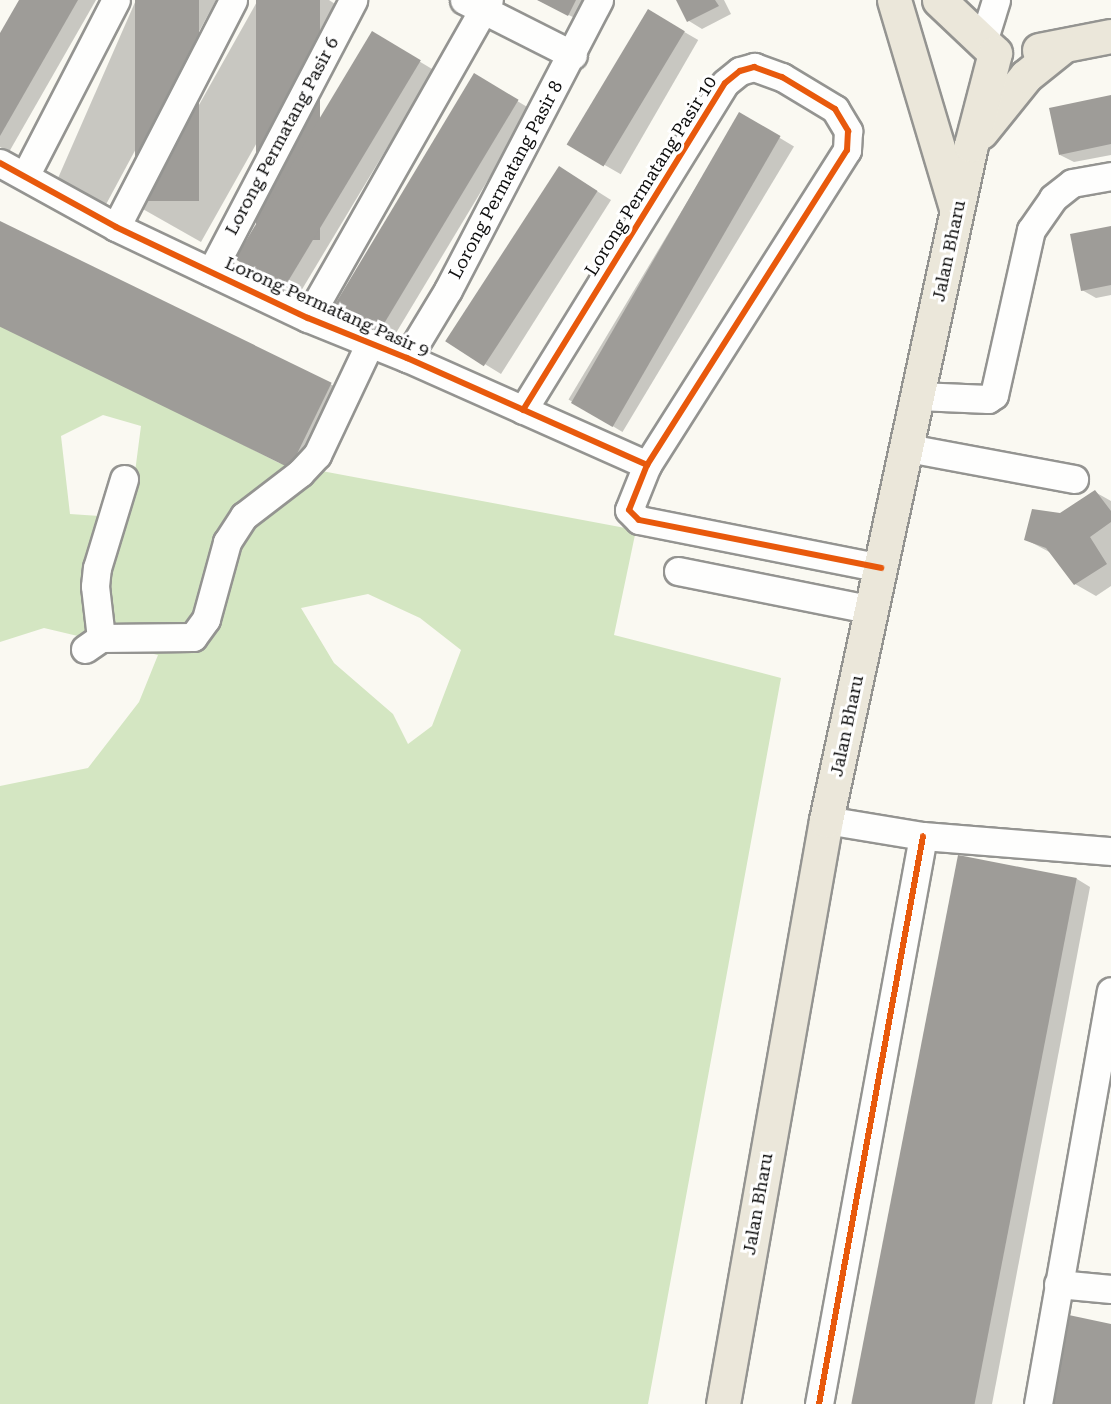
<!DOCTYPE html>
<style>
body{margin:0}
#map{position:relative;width:1111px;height:1404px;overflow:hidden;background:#faf9f2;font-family:"Roboto Serif",serif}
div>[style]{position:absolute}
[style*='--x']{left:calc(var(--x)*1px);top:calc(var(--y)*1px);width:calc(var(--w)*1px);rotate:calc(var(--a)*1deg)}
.forest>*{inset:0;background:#d4e6c2}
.shadow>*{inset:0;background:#0003;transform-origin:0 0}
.building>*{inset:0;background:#9e9c98;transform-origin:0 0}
.roads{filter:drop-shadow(2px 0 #949491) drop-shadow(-2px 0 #949491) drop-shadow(0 2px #949491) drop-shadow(0 -2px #949491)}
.minor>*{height:27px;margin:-13.5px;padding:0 13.5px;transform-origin:13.5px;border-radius:13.5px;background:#fefefd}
.major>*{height:33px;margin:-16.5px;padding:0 16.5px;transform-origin:16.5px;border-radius:16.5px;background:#ebe7da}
.cycleway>*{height:6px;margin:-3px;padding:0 3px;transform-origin:3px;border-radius:3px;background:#e8590c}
span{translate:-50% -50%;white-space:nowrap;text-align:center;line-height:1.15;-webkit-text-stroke:6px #fff;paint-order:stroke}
.street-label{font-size:18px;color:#0e0e0e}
</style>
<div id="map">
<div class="forest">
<i style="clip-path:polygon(evenodd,0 320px,279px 463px,636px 530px,614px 635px,781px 678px,648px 1404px,0 1404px,0 786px,88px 768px,139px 702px,158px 655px,44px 628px,0 642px,0 320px,103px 415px,141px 426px,129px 518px,70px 514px,61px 436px,103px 415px,0 320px,368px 594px,420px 618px,461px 650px,432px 726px,408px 744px,393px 714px,334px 663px,301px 608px,368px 594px)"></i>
</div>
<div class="shadow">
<i style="clip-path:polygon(20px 0,96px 0,9px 152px,0 147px,0 36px)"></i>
<i style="clip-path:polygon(136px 0,216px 0,103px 210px,55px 185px)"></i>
<i style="clip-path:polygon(258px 0,329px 0,335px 4px,201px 242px,141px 208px)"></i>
<i style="clip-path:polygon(538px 0,594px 0,583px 22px)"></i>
<i style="clip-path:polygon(678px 0,724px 0,731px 14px,702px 29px,689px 21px)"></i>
<i style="left:648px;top:11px;width:58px;height:155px;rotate:30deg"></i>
<i style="left:372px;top:33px;width:72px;height:262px;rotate:31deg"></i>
<i style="left:474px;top:75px;width:66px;height:273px;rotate:31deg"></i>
<i style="clip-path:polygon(1111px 97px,1111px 155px,1074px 162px,1060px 155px)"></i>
<i style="left:740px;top:114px;width:63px;height:333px;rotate:31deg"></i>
<i style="clip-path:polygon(573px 176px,611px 200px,501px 374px,449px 342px)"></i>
<i style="left:0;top:223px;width:383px;height:92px;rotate:26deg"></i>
<i style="clip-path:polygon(1111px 228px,1111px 295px,1096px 298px,1082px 290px)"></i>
<i style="clip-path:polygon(1095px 492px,1111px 501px,1111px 586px,1096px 596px,1075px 584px,1053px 554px,1025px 539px)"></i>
<i style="clip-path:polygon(959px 856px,1077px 879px,1090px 887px,992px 1404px,856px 1404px)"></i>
</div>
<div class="building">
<i style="clip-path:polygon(19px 0,78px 0,0 136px,0 33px)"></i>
<i style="left:135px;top:0;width:64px;height:201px"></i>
<i style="left:256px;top:0;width:64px;height:240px"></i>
<i style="clip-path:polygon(537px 0,576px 0,568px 16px)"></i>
<i style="clip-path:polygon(676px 0,715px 0,719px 6px,687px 22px)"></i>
<i style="left:648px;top:9px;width:43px;height:158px;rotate:31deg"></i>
<i style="left:372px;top:31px;width:57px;height:266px;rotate:31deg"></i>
<i style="left:474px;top:73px;width:52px;height:276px;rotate:31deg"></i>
<i style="clip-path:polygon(1111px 95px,1111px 144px,1059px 155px,1049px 108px)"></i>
<i style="left:739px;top:112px;width:48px;height:336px;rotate:30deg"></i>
<i style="left:559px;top:166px;width:46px;height:209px;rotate:33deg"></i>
<i style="left:0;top:221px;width:369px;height:95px;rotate:26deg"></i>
<i style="clip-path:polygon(1111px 226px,1111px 285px,1081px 291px,1070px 234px)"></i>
<i style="clip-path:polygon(1095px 490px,1111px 511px,1111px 522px,1090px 537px,1107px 564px,1074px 585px,1046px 548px,1024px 540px,1032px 509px,1060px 513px)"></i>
<i style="left:958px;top:855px;width:121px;height:559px;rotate:11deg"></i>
<i style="clip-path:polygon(1064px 1314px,1111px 1324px,1111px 1404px,1047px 1404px)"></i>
</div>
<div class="roads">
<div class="minor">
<i style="--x:464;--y:0;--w:122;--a:26.8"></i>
<i style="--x:983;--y:42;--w:44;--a:-72.8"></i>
<i style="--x:0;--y:163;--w:132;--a:28.9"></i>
<i style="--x:116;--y:227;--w:212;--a:25.4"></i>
<i style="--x:308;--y:318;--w:107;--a:22"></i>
<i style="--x:407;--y:358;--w:263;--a:24"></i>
<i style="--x:25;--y:176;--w:198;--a:-62.7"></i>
<i style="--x:116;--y:227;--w:255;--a:-62.7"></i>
<i style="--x:211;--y:272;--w:307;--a:-62.4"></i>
<i style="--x:308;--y:318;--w:366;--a:-60.4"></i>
<i style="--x:407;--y:358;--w:79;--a:-58.9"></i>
<i style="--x:448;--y:290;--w:327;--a:-62.5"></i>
<i style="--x:918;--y:396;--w:70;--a:2.5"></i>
<i style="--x:988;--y:399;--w:7;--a:-34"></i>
<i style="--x:994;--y:395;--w:169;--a:-77.4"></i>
<i style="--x:1031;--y:230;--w:39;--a:-55"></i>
<i style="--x:1053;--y:198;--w:24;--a:-38"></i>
<i style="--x:1072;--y:183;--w:40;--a:-10"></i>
<i style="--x:523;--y:410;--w:384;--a:-58.3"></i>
<i style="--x:725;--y:83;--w:19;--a:-39"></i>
<i style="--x:740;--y:71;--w:15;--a:-16"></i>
<i style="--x:754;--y:67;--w:30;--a:20"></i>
<i style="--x:782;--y:77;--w:62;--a:31.1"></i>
<i style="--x:835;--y:109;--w:26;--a:59"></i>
<i style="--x:848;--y:131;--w:19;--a:93"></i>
<i style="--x:847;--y:150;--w:373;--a:122.4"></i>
<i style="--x:647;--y:465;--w:48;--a:111.8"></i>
<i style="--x:629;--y:510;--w:14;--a:45"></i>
<i style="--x:639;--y:520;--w:247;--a:11.2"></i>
<i style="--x:908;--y:448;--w:169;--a:10.6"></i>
<i style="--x:678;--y:571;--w:199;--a:11.3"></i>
<i style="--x:101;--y:638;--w:52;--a:-96.6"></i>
<i style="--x:95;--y:586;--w:18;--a:-84"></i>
<i style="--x:97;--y:568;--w:93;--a:-73.1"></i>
<i style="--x:85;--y:649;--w:19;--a:-35"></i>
<i style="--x:101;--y:638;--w:92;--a:-0.6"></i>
<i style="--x:193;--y:637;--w:22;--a:-54"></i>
<i style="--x:206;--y:619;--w:80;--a:-74.7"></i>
<i style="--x:227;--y:542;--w:31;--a:-57"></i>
<i style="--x:244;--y:516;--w:71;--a:-37.5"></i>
<i style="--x:300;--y:473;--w:25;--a:-47"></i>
<i style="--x:317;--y:455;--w:122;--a:-64.7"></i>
<i style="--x:826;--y:820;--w:98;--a:9.4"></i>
<i style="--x:923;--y:836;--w:189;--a:4.6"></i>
<i style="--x:1058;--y:1284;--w:53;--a:5.4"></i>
<i style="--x:819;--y:1404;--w:577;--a:-79.62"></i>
<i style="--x:1038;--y:1404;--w:419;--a:-80"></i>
</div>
<div class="major">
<i style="--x:894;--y:0;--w:217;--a:73.4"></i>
<i style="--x:939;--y:0;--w:77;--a:43.4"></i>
<i style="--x:1039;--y:50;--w:73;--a:-11"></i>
<i style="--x:981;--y:132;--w:72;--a:-51.2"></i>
<i style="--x:1026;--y:76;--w:46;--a:-38.9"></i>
<i style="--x:723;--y:1404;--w:593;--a:-80"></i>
<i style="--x:826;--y:820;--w:690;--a:-77.88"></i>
<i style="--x:971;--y:145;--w:95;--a:-75.4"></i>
</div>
</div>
<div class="cycleway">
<i style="--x:0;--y:163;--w:132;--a:28.9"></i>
<i style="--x:116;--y:227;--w:212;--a:25.4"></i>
<i style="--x:308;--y:318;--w:107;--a:22"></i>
<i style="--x:407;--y:358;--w:263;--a:24"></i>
<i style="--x:523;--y:410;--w:384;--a:-58.3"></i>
<i style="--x:725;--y:83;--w:19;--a:-39"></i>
<i style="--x:740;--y:71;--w:15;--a:-16"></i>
<i style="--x:754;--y:67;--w:30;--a:20"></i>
<i style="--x:782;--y:77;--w:62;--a:31.1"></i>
<i style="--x:835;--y:109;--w:26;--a:59"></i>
<i style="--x:848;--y:131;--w:19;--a:93"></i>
<i style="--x:847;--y:150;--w:373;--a:122.4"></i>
<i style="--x:647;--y:465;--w:48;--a:111.8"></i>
<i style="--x:629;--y:510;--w:14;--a:45"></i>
<i style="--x:639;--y:520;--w:247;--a:11.2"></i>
<i style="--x:819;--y:1404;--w:577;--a:-79.62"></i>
</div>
<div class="street-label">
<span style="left:282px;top:136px;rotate:-62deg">Lorong Permatang Pasir 6</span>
<span style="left:651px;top:176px;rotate:-58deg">Lorong Permatang Pasir 10</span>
<span style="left:506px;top:180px;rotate:-62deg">Lorong Permatang Pasir 8</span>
<span style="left:949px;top:251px;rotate:-78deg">Jalan Bharu</span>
<span style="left:327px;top:307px;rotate:24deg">Lorong Permatang Pasir 9</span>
<span style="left:847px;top:726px;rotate:-78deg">Jalan Bharu</span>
<span style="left:758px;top:1204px;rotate:-80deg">Jalan Bharu</span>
</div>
</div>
